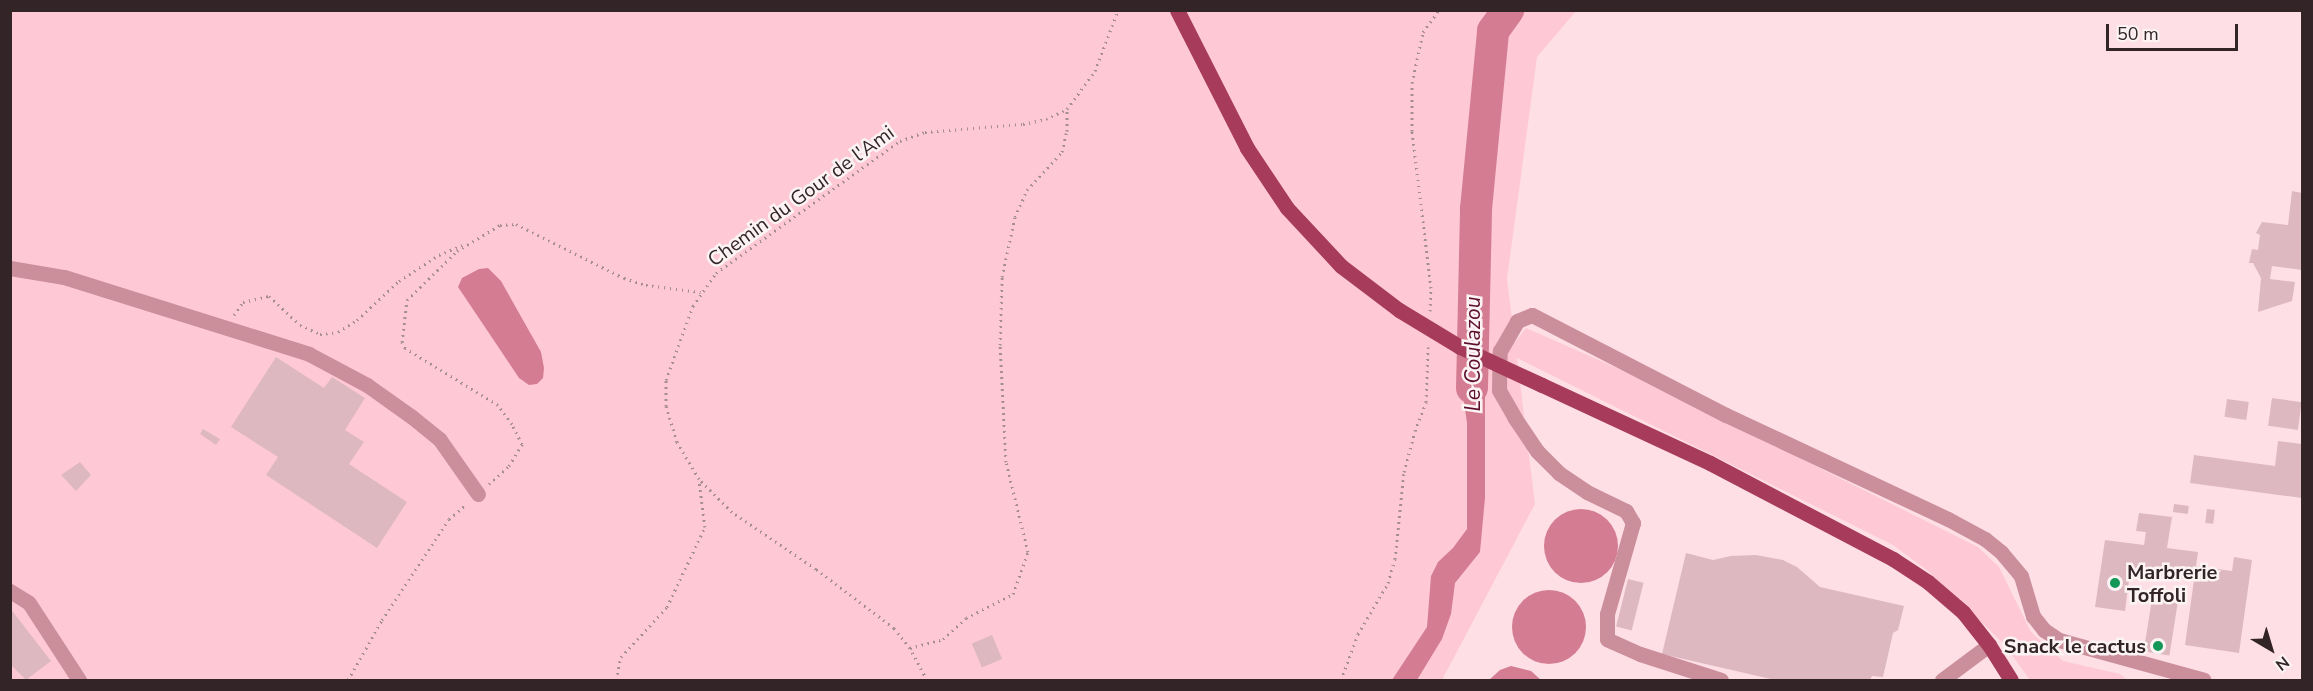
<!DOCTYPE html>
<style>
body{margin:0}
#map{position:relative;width:2313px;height:691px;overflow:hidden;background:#fedfe5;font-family:"Nunito Sans",sans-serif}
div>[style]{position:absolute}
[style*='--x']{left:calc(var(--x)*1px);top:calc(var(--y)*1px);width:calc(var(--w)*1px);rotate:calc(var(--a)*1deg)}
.green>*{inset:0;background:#fec9d4}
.water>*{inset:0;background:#d47d92}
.round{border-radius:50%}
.river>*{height:32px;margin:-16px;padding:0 16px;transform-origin:16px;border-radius:16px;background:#d47d92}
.building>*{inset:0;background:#deb8c0;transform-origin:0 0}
.path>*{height:3px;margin-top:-1.5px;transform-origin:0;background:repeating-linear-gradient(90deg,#a58d92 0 1.5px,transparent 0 6px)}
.minor>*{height:15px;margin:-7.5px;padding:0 7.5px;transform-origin:7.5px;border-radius:7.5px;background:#cb8e9b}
.major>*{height:15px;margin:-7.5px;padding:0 7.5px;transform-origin:7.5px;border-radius:7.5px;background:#a73b5c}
.major-bridge>*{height:15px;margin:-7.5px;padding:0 7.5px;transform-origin:7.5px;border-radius:7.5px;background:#a73b5c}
.dots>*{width:16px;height:16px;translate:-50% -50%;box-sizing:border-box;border:3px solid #fbf3f4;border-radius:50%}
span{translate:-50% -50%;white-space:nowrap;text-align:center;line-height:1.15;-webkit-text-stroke:5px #fbf3f4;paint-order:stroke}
.street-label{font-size:20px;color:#322427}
.poi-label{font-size:20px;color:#322427;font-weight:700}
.left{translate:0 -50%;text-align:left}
.right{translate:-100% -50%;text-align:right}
.water-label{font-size:21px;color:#5d0e2c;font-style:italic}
.frame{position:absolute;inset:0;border:12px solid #322427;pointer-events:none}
.north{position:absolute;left:2241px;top:619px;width:60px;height:60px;-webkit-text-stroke:4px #fbf3f4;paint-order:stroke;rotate:142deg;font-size:16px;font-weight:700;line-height:24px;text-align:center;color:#322427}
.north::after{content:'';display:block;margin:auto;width:21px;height:27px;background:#322427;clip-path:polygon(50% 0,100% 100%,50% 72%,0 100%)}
.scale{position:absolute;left:2106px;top:24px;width:132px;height:27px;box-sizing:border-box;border:3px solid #322427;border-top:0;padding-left:8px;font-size:18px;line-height:21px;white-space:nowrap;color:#322427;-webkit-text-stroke:4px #fbf3f4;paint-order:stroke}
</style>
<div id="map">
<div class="green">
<i style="clip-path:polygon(10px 11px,1576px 11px,1537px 57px,1507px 279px,1515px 342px,1526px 328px,1633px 375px,1978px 547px,1999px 567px,2031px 632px,2063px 661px,2120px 674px,2127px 680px,2030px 680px,2003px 643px,1928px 571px,1893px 545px,1517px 358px,1535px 504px,1442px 680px,11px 680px)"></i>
</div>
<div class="water">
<i style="clip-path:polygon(488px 268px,501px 281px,541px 352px,544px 368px,543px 378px,537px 384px,529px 385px,519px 378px,458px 287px,462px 278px,479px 269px)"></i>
<i style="clip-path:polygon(1460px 349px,1485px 364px,1485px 498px,1480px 552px,1455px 583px,1451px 614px,1442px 639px,1417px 680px,1392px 680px,1427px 627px,1431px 576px,1438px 562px,1453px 548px,1467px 529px,1467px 423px,1460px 373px)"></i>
<i class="round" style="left:1544px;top:509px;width:74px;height:74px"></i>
<i class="round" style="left:1512px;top:590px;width:74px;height:74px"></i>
<i style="clip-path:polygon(1511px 666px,1531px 671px,1541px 680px,1489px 680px,1500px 670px)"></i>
</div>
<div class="river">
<i style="--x:1472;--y:388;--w:179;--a:-88.7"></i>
<i style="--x:1476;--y:209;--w:179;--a:-84.5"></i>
<i style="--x:1493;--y:31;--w:26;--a:-54"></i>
</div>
<div class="building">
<i style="clip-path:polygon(2292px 191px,2302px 193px,2302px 270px,2272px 266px,2270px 279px,2295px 282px,2292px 301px,2258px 312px,2261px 278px,2253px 263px,2249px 263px,2252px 249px,2258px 250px,2260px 235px,2256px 233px,2262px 222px,2288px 225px)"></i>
<i style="clip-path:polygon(276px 357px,324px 388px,332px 377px,365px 398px,345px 430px,364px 442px,349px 464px,407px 502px,377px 548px,266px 475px,278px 457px,231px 427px)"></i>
<i style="left:2272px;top:398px;width:30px;height:28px;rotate:8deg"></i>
<i style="left:2227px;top:399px;width:22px;height:18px;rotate:8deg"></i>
<i style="clip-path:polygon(203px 429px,220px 439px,216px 445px,200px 434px)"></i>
<i style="clip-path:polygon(2278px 441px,2302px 444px,2302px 498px,2190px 483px,2194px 455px,2275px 466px)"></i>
<i style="clip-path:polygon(80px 462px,91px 475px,76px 491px,61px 475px)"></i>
<i style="left:2174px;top:504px;width:15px;height:8px;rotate:8deg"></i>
<i style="left:2207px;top:509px;width:8px;height:14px;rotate:7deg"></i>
<i style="clip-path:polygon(2139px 513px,2172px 517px,2167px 548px,2198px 552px,2196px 566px,2232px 571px,2234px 557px,2252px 560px,2239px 653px,2185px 645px,2194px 580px,2130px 572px,2125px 611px,2095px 607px,2105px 540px,2144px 545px,2146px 532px,2136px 531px)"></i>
<i style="clip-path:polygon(1686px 553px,1713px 560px,1731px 556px,1756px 555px,1783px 560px,1797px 567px,1820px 587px,1904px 606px,1898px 630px,1893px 633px,1883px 677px,1872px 676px,1870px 680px,1775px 680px,1662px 654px)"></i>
<i style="left:1628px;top:579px;width:16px;height:49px;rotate:14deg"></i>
<i style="left:2152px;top:599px;width:26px;height:53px;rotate:9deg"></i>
<i style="clip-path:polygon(10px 608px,51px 661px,26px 680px,10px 664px)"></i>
<i style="left:992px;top:635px;width:26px;height:22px;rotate:67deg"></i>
</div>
<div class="path">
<i style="--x:1430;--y:311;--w:23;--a:-88"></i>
<i style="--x:1431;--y:288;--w:158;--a:-96.9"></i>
<i style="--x:1412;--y:131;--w:48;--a:-90"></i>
<i style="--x:1412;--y:83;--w:52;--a:-77.8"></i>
<i style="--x:1423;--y:32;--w:27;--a:-54"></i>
<i style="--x:234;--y:315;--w:16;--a:-55"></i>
<i style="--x:243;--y:302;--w:27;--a:-13"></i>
<i style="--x:269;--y:296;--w:42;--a:43.1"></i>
<i style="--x:300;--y:325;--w:22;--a:24"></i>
<i style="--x:320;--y:334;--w:18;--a:-6"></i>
<i style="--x:338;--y:332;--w:22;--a:-32"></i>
<i style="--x:357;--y:320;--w:57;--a:-42.9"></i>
<i style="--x:399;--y:281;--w:48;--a:-33"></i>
<i style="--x:439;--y:255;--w:25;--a:-23"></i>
<i style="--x:489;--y:484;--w:27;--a:-42"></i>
<i style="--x:509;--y:466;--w:26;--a:-59"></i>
<i style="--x:522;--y:444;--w:22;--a:-117"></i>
<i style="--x:512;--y:424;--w:24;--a:-126"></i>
<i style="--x:498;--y:405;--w:109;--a:-148.5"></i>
<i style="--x:405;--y:348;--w:7;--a:-117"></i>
<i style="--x:402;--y:342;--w:42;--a:-83.2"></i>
<i style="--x:407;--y:300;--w:70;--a:-44.4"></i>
<i style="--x:457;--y:251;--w:50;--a:-31.2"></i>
<i style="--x:500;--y:225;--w:16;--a:-4"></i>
<i style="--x:516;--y:224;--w:121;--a:26.6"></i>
<i style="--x:624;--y:278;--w:23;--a:18"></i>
<i style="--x:646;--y:285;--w:55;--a:7.3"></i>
<i style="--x:910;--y:648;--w:34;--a:-15"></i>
<i style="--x:943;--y:639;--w:31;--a:-42"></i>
<i style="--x:966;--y:618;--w:53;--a:-27.1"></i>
<i style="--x:1013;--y:594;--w:45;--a:-70.3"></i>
<i style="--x:1028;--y:552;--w:93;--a:-103.7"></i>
<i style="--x:1006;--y:462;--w:117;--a:-92.9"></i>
<i style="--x:1000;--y:345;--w:68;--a:-88.3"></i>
<i style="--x:1002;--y:277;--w:61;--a:-77.8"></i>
<i style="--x:1015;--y:217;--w:30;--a:-66"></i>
<i style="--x:1027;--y:190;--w:52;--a:-47.4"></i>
<i style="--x:1062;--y:152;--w:22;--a:-77"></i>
<i style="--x:1067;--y:131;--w:22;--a:-90"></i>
<i style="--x:348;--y:680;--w:69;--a:-60.5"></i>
<i style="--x:382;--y:620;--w:121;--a:-56.4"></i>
<i style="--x:449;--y:519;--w:23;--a:-40"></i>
<i style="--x:616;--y:680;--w:24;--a:-78"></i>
<i style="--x:621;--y:657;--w:68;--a:-47.4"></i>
<i style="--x:667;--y:607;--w:89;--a:-64.6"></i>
<i style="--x:705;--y:527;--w:46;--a:-97.4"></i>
<i style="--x:927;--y:680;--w:36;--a:-118"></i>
<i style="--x:910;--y:648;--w:26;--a:-129"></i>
<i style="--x:894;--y:628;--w:98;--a:-142.9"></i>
<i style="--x:816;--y:569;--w:102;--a:-145.8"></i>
<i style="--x:732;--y:512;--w:47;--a:-135"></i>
<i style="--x:699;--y:479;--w:43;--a:-120.7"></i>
<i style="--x:677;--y:442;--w:38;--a:-107"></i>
<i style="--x:666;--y:406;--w:26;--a:-90"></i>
<i style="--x:666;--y:380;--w:79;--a:-70"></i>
<i style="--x:693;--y:306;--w:40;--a:-55.1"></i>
<i style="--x:716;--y:273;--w:226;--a:-35.7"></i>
<i style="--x:900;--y:141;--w:27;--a:-20"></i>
<i style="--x:925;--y:132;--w:98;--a:-4.7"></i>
<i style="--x:1023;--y:124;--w:24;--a:-12"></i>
<i style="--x:1046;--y:119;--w:23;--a:-25"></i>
<i style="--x:1067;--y:109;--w:47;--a:-53.6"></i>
<i style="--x:1095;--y:71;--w:65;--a:-69.3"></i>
<i style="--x:1341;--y:680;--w:49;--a:-69.7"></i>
<i style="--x:1358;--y:634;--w:59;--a:-59.5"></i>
<i style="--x:1388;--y:583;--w:25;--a:-74"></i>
<i style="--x:1395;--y:559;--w:87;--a:-84.1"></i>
<i style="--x:1404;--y:472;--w:42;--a:-75"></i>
<i style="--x:1415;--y:431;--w:31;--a:-69"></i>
<i style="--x:1426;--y:402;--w:55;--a:-87.9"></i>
</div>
<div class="minor">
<i style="--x:10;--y:268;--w:55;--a:9.5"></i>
<i style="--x:64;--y:277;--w:257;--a:17.4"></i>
<i style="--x:309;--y:354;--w:66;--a:28.1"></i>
<i style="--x:367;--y:385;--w:55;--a:35.4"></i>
<i style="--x:412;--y:417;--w:36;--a:39"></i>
<i style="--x:440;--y:440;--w:66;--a:54.9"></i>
<i style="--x:10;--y:591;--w:22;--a:32"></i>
<i style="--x:29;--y:603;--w:92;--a:57"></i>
<i style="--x:1721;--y:680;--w:85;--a:-162.2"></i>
<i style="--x:1640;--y:654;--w:36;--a:-156"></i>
<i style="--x:1607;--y:639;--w:25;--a:-90"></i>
<i style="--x:1607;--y:614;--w:95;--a:-74.1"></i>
<i style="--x:1633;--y:523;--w:14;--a:-120"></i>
<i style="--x:1626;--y:511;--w:43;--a:-154"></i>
<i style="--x:1587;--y:492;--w:34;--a:-146"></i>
<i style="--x:1559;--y:473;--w:31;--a:-135"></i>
<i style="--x:1537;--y:451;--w:40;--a:-124"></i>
<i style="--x:1515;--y:418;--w:32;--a:-120"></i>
<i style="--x:1499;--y:390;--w:39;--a:-89"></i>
<i style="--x:1500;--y:351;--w:34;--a:-60"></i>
<i style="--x:1517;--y:321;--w:16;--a:-22"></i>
<i style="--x:1532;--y:315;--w:218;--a:27.3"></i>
<i style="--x:1726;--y:415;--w:245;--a:25.1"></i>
<i style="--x:1948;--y:519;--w:42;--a:28.4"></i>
<i style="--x:1985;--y:539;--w:21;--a:39"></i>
<i style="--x:2001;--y:552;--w:31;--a:50"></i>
<i style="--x:2021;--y:576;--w:42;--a:73.3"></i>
<i style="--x:2033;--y:616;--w:18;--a:52"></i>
<i style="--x:2044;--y:630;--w:18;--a:34"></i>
<i style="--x:2059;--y:640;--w:150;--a:15.4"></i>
<i style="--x:1942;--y:680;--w:59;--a:-36.7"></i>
</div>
<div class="major">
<i style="--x:1177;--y:10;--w:155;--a:63.1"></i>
<i style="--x:1247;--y:148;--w:72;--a:56.3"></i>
<i style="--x:1287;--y:208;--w:79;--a:47"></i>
<i style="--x:1341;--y:266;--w:73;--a:37.2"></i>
<i style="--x:1542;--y:385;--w:185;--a:24.9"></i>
<i style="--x:1710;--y:463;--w:207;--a:27.7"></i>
<i style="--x:1893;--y:559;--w:42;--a:33.3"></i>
<i style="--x:1928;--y:582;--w:46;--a:40.6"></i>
<i style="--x:1963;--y:612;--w:42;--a:51.8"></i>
<i style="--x:1989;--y:645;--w:41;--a:57.8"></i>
</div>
<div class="major-bridge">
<i style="--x:1399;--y:310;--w:71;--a:31.2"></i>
<i style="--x:1460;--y:347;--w:90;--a:24.9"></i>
</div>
<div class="dots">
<i style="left:2115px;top:583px;background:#129756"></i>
<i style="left:2158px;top:646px;background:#129756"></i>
</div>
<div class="street-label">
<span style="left:801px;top:196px;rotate:-36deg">Chemin du Gour de l'Ami</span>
</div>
<div class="poi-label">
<span class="left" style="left:2127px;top:584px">Marbrerie<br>Toffoli</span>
<span class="right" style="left:2146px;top:646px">Snack le cactus</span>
</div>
<div class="water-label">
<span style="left:1473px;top:354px;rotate:-90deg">Le Coulazou</span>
</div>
<div class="frame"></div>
<div class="north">N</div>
<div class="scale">50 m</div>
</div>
